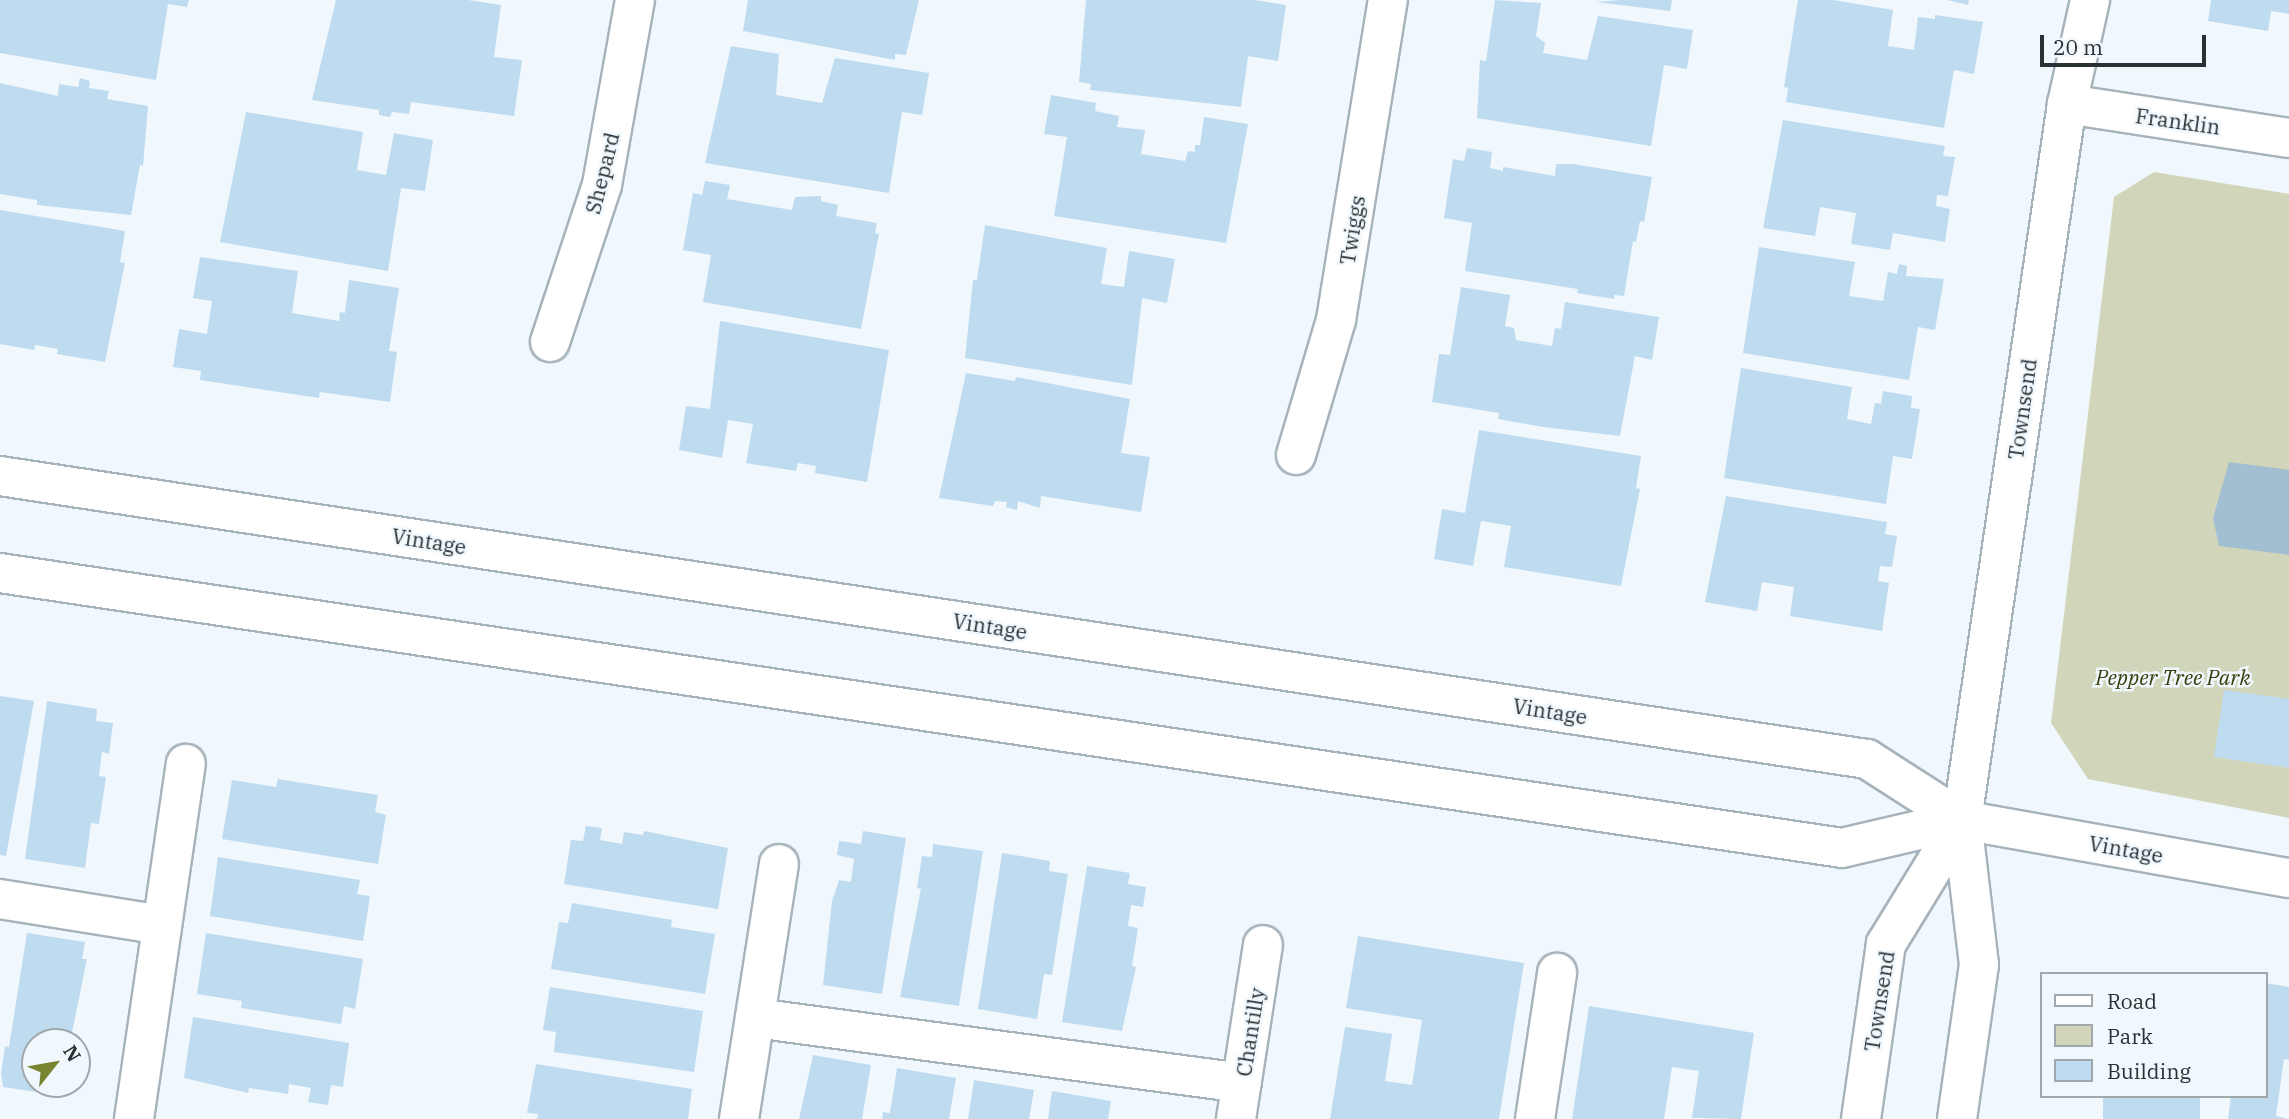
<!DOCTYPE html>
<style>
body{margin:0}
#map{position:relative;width:2289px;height:1119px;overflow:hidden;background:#f0f8fd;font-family:"IBM Plex Serif",serif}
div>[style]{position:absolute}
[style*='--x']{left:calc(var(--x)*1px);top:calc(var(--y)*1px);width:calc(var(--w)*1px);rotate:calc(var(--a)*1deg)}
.green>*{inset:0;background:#d1d6bb}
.water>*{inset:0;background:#a2bed1}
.building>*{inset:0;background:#bfdbef;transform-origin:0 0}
.roads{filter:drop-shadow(2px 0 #a7b3bb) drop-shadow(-2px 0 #a7b3bb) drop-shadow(0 2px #a7b3bb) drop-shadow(0 -2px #a7b3bb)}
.minor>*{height:38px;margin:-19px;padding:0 19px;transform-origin:19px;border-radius:19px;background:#fff}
span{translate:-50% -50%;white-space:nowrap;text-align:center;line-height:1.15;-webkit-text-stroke:5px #f0f8fd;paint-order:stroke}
.street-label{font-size:21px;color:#2b3033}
.park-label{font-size:21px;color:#383d0b;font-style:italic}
.legend{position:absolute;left:2040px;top:972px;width:228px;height:126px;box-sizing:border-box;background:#f0f8fd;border:2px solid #a1a8ac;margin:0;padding:9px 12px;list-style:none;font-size:21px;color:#2b3033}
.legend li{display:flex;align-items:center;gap:14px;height:35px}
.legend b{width:35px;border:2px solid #a1a8ac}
.north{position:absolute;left:21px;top:1028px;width:70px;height:70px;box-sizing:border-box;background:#f0f8fd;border:2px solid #a1a8ac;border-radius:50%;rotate:59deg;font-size:19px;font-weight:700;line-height:28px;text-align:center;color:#2b3033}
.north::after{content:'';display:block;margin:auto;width:24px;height:32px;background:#798431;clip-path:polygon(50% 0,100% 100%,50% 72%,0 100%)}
.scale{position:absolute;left:2040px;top:35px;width:166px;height:32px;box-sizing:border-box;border:4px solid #2b3033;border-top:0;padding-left:9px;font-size:21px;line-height:24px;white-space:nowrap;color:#2b3033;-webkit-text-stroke:5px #f0f8fd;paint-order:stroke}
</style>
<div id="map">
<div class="green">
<i style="clip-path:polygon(2154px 172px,2289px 194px,2289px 818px,2088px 779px,2051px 723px,2114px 197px)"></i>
</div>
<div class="water">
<i style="clip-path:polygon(2229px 462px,2289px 470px,2289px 555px,2219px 546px,2213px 518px)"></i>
</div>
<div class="building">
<i style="clip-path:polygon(0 0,189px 0,187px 7px,168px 4px,156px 80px,0 53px)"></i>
<i style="clip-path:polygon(336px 0,468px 0,501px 5px,494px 57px,522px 60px,514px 116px,411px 102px,409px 114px,392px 112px,390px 117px,379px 115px,379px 110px,312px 100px)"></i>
<i style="clip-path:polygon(748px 0,919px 0,906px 55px,895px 54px,895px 60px,743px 31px)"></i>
<i style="clip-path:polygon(1086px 0,1254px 0,1286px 5px,1278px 61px,1248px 56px,1241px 107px,1090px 90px,1091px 84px,1079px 82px)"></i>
<i style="clip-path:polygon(1495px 0,1541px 3px,1536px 36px,1545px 43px,1543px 53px,1587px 60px,1598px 16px,1693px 30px,1687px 69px,1664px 65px,1651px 146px,1477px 118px,1480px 60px,1486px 61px)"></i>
<i style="clip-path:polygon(1620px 0,1672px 0,1670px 11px,1596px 2px)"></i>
<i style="clip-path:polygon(1798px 0,1833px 0,1893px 10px,1888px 46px,1914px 50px,1918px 17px,1935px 19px,1935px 15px,1983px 22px,1974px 74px,1954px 70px,1944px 128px,1786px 102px,1788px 88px,1784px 87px)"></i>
<i style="clip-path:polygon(1947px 0,1969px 0,1968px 5px)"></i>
<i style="clip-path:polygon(2211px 0,2289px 0,2289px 14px,2271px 11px,2268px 31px,2208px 21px)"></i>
<i style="clip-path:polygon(731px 46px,779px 54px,776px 95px,822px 103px,835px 58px,929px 73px,922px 115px,902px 112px,889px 193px,705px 163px)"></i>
<i style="clip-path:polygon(80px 78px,90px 81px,89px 88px,109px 91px,107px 99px,148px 106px,143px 166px,140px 165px,131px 215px,37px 205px,37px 200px,0 194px,0 83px,58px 96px,59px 84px,78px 87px)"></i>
<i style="clip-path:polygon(1051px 95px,1096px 103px,1095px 111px,1119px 116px,1117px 127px,1145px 130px,1141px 154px,1185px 161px,1188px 151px,1195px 152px,1195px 145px,1200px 145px,1204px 117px,1248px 124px,1226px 243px,1054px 216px,1067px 137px,1044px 134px)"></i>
<i style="clip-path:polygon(246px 112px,363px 132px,357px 170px,386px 175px,394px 133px,433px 140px,425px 191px,401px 188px,388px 271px,220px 242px)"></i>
<i style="clip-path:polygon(1783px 120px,1945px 146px,1943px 156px,1955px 157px,1948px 196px,1937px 195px,1936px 206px,1950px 209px,1945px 242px,1893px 233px,1890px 250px,1851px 244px,1856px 213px,1820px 207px,1815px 236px,1763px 228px)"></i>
<i style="clip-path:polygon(1467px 148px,1492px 152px,1490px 168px,1503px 171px,1503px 167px,1555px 176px,1556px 164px,1573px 164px,1652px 177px,1644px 222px,1640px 221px,1636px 242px,1633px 241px,1624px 296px,1614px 295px,1614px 299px,1577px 293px,1578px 289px,1465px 271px,1472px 223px,1444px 218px,1453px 159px,1464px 161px)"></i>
<i style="clip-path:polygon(705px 181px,730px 185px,727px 199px,792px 210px,795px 197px,821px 196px,821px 201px,838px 205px,836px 216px,877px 223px,875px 233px,879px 234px,861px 329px,703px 302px,711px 255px,683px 250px,693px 193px,702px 195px)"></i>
<i style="clip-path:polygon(0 210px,125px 231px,120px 262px,125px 263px,105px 362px,57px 354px,58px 349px,35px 345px,34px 350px,0 344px)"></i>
<i style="clip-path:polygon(985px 225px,1107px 248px,1101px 284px,1124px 287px,1129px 251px,1175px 259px,1167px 303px,1142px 298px,1132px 385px,965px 358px,973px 280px,977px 280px)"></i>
<i style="clip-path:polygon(1759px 247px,1855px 262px,1849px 296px,1883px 301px,1888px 272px,1897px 274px,1899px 264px,1907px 266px,1906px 276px,1944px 279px,1935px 330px,1918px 327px,1909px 380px,1743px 353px)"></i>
<i style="clip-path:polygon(200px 257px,298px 271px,292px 313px,339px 321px,340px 312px,345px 313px,349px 280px,399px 288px,389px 351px,397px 352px,390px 402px,320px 392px,319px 398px,200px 380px,201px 371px,173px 367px,179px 329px,207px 334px,212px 301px,193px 298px)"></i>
<i style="clip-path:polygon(1461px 287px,1510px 295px,1505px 326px,1514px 328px,1516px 340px,1552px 346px,1555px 328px,1561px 329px,1565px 302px,1659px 317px,1652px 360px,1635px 356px,1620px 436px,1543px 427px,1498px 419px,1499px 413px,1432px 402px,1439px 354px,1450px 355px)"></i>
<i style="clip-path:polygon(720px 321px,889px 350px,867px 482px,815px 473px,816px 466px,798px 463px,796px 471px,746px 463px,753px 424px,728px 420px,722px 458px,679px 450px,686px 406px,710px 409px)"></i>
<i style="clip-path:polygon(1741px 368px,1852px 387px,1847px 419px,1871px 424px,1875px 403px,1881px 404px,1883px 391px,1912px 396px,1911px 408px,1920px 409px,1912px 459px,1893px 456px,1886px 504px,1724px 478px)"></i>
<i style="clip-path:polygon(966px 373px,1015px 381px,1016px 377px,1130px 399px,1121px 453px,1150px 457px,1141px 512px,1041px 496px,1040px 508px,1018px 501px,1017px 510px,1006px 507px,1007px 502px,995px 501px,993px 506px,939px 498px)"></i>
<i style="clip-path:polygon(1479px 430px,1641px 456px,1636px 488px,1640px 489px,1621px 586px,1504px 567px,1511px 526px,1481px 521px,1473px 566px,1434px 559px,1442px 509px,1465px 513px)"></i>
<i style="clip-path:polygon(1726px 496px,1887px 522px,1885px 534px,1897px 536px,1892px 567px,1880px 566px,1878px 581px,1889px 583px,1882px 631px,1790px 616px,1794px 587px,1762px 582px,1757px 611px,1705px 602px)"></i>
<i style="clip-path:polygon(2224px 690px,2289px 699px,2289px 768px,2214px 757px)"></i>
<i style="clip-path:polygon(0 696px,34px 701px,6px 856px,0 855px)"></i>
<i style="clip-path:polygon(47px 701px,97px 709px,96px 721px,113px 723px,109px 754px,102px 752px,99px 776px,106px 777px,99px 824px,91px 823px,85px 868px,25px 859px)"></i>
<i style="clip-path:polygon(278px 779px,378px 795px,375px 812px,386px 815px,378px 864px,222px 839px,232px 780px,276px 787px)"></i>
<i style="clip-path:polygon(586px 826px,602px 828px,600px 840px,622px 844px,624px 832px,643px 835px,644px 831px,728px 848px,718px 909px,564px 884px,571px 840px,583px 841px)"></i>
<i style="clip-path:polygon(863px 831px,906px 838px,882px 994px,823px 985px,832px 901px,839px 880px,851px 882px,854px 859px,837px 855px,839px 841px,861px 844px)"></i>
<i style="clip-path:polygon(933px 844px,983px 851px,959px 1006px,900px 997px,921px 889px,917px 888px,922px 856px,932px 857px)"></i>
<i style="clip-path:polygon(1002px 853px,1050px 861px,1049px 871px,1068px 874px,1052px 975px,1044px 974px,1037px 1019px,978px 1009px)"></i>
<i style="clip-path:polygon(218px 857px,360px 880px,357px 894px,370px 896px,363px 941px,210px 916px)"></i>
<i style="clip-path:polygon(1087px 866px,1130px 873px,1128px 884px,1146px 887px,1143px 907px,1131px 905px,1128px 926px,1138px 928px,1132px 966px,1136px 967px,1122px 1031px,1062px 1022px)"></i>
<i style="clip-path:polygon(572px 903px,672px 920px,671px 927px,715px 934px,705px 994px,551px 969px,559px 922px,568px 923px)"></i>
<i style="clip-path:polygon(27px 933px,85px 942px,82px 959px,87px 959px,70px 1042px,35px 1042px,35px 1084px,45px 1084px,43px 1093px,3px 1087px,1px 1074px,5px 1046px,9px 1047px)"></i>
<i style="clip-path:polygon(206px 933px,363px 959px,355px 1009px,344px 1006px,341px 1024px,241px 1008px,242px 1001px,197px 994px)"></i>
<i style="clip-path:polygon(1358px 936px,1524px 963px,1499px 1119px,1330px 1119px,1345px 1027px,1392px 1034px,1385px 1081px,1412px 1085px,1422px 1020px,1346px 1008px)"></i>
<i style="clip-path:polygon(2266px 983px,2289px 987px,2289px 1060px,2284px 1059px,2276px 1116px,2288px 1119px,2228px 1119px,2231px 1096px,2266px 1096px)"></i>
<i style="clip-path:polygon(550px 987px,703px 1011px,694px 1072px,554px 1052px,556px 1032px,543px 1030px)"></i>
<i style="clip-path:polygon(1589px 1006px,1754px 1033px,1741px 1119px,1692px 1118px,1699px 1071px,1672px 1067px,1664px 1119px,1572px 1119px)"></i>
<i style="clip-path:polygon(193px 1017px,349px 1043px,343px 1087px,331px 1085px,328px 1105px,308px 1102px,311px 1088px,289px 1084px,288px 1094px,249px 1088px,248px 1093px,184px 1078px)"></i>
<i style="clip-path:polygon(813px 1055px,871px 1065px,862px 1119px,799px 1119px)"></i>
<i style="clip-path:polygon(536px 1064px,692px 1089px,688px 1119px,537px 1119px,538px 1114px,527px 1113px)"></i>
<i style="clip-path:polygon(897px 1068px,956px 1078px,949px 1119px,882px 1119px,883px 1112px,890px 1113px)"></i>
<i style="clip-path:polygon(974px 1080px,1034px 1090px,1029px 1119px,968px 1119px)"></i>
<i style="clip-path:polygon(1052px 1091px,1111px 1101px,1108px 1119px,1048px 1119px)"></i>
<i style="left:2103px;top:1096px;width:97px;height:23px"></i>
</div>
<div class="roads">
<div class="minor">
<i style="--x:2067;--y:104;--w:225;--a:8.7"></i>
<i style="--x:550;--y:342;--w:165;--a:-71.7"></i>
<i style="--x:602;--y:185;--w:188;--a:-79.9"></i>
<i style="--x:1296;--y:455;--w:141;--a:-73.5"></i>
<i style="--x:1336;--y:320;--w:324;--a:-80.8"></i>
<i style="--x:0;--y:476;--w:1888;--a:8.62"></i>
<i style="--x:1867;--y:759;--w:113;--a:32.7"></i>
<i style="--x:1962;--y:820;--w:332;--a:10.1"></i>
<i style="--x:0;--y:573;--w:1862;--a:8.49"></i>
<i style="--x:1842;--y:848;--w:123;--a:-13.1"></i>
<i style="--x:0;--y:899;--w:164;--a:9.1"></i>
<i style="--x:755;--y:1018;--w:491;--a:7.6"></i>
<i style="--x:134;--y:1119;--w:359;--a:-81.7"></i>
<i style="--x:739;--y:1119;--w:258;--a:-81.1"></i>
<i style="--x:1236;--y:1119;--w:176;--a:-81.2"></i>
<i style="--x:1535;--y:1119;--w:148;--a:-81.4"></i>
<i style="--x:1861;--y:1119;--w:177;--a:-81.9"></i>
<i style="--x:1886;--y:944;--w:145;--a:-58.5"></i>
<i style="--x:1957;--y:1119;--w:156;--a:-81.9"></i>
<i style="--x:1979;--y:965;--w:146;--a:-96.7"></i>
<i style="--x:1962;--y:820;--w:724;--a:-81.66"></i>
<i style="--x:2067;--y:104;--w:107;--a:-77.5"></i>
</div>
</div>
<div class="street-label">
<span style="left:2178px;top:121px;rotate:8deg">Franklin</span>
<span style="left:602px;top:173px;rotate:-76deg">Shepard</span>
<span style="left:1352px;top:230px;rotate:-81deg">Twiggs</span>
<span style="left:2022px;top:409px;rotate:-82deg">Townsend</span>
<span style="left:429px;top:541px;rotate:9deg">Vintage</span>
<span style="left:990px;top:626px;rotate:9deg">Vintage</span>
<span style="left:1550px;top:711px;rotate:9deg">Vintage</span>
<span style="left:2126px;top:849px;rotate:10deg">Vintage</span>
<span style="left:1879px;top:1001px;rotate:-81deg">Townsend</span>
<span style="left:1250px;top:1032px;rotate:-81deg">Chantilly</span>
</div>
<div class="park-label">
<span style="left:2173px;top:677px">Pepper Tree Park</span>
</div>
<ul class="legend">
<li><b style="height:9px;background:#fff"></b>Road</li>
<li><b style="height:19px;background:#d1d6bb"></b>Park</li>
<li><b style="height:19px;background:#bfdbef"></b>Building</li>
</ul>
<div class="north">N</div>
<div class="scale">20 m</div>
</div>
